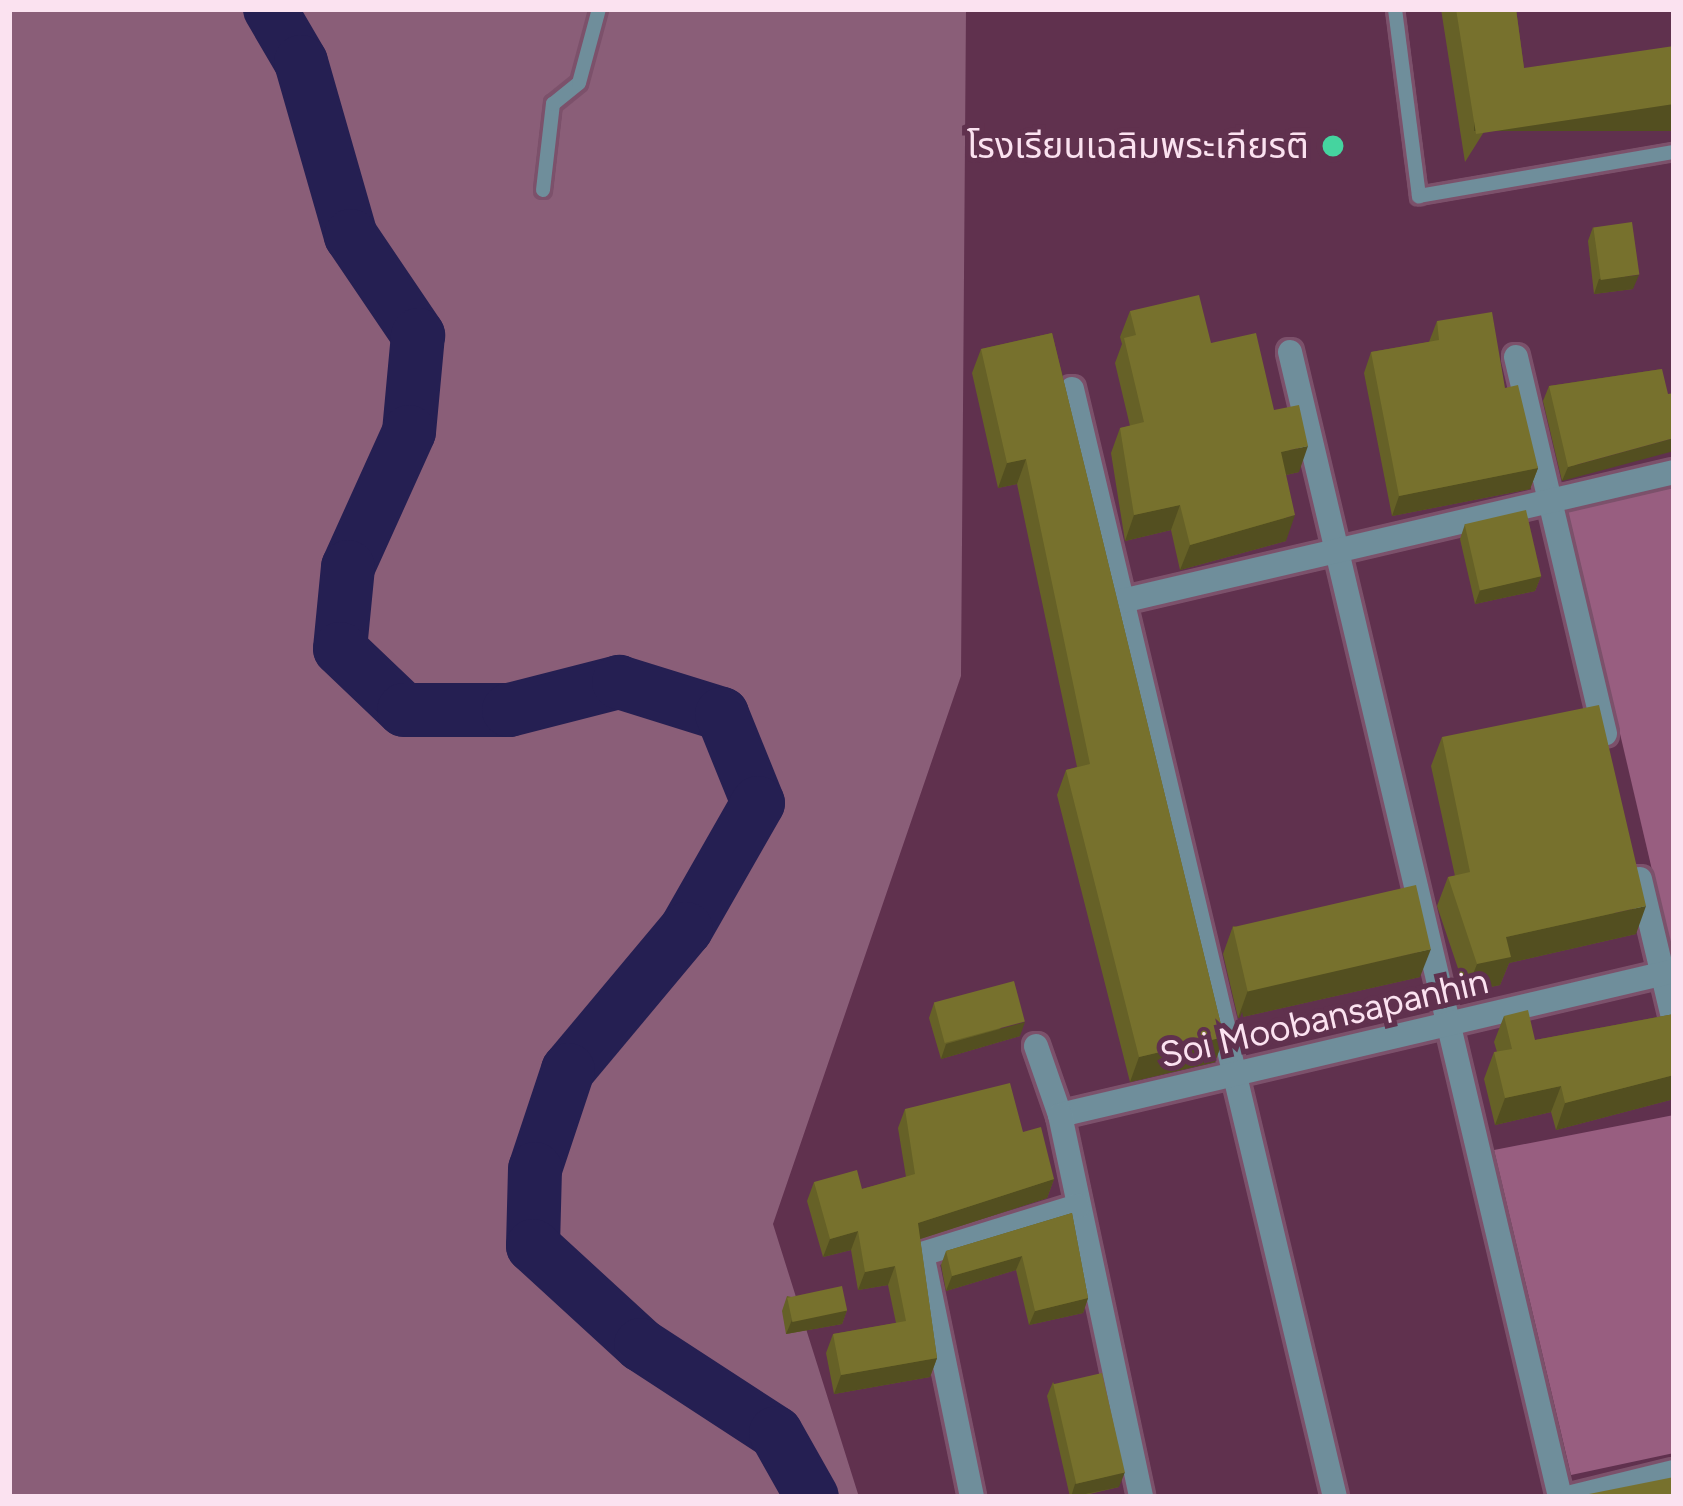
<!DOCTYPE html>
<meta charset="utf-8">
<style>
body{margin:0}
#map{position:relative;width:1683px;height:1506px;overflow:hidden;background:#60314e;font-family:Figtree,"Noto Sans Thai",sans-serif}
div>[style]{position:absolute}
[style*='--x']{left:calc(var(--x)*1px);top:calc(var(--y)*1px);width:calc(var(--w)*1px);rotate:calc(var(--a)*1deg)}
.green>*{inset:0;background:#8a5e78}
.forest>*{inset:0;background:#985e80}
.river>*{height:54px;margin:-27px;padding:0 27px;transform-origin:27px;border-radius:27px;background:#251f52}
.roads{filter:drop-shadow(3px 0 #7c516b) drop-shadow(-3px 0 #7c516b) drop-shadow(0 3px #7c516b) drop-shadow(0 -3px #7c516b)}
.service>*{height:14px;margin:-7px;padding:0 7px;transform-origin:7px;border-radius:7px;background:#6f8e9b}
.minor>*{height:24px;margin:-12px;padding:0 12px;transform-origin:12px;border-radius:12px;background:#6f8e9b}
.wall>*{inset:0;background:#666127}
.shaded-wall>*{inset:0;background:#534f20;transform-origin:0 0}
.building>*{inset:0;background:#77712d;transform-origin:0 0}
.dots>*{width:33px;height:33px;translate:-50% -50%;box-sizing:border-box;border:6px solid #60314e;border-radius:50%}
span{translate:-50% -50%;white-space:nowrap;text-align:center;line-height:1.15;-webkit-text-stroke:10px #60314e;paint-order:stroke}
.poi-label{font-size:36px;color:#fbe2f0}
.right{translate:-100% -50%;text-align:right}
.street-label{font-size:36px;color:#fbe2f0}
.frame{position:absolute;inset:0;border:12px solid #fbe2f0;pointer-events:none}
</style>
<div id="map">
<div class="green">
<i style="clip-path:polygon(9px 9px,966px 9px,961px 676px,773px 1224px,859px 1497px,9px 1497px)"></i>
</div>
<div class="forest">
<i style="clip-path:polygon(1674px 485px,1674px 955px,1672px 955px,1567px 508px)"></i>
<i style="clip-path:polygon(1674px 1115px,1674px 1453px,1571px 1475px,1494px 1150px)"></i>
</div>
<div class="river">
<i style="--x:270;--y:9;--w:61;--a:59.7"></i>
<i style="--x:301;--y:62;--w:181;--a:74"></i>
<i style="--x:351;--y:236;--w:120;--a:55.9"></i>
<i style="--x:418;--y:335;--w:97;--a:95.3"></i>
<i style="--x:409;--y:432;--w:148;--a:114.3"></i>
<i style="--x:348;--y:567;--w:82;--a:95.6"></i>
<i style="--x:340;--y:649;--w:88;--a:43.6"></i>
<i style="--x:404;--y:710;--w:105;--a:0"></i>
<i style="--x:509;--y:710;--w:114;--a:-14.3"></i>
<i style="--x:619;--y:682;--w:108;--a:17.3"></i>
<i style="--x:722;--y:714;--w:96;--a:68"></i>
<i style="--x:758;--y:803;--w:145;--a:119.7"></i>
<i style="--x:686;--y:929;--w:184;--a:129.9"></i>
<i style="--x:568;--y:1070;--w:104;--a:108.4"></i>
<i style="--x:535;--y:1169;--w:77;--a:91.5"></i>
<i style="--x:533;--y:1246;--w:147;--a:42.5"></i>
<i style="--x:641;--y:1345;--w:161;--a:33.1"></i>
<i style="--x:776;--y:1433;--w:73;--a:60.6"></i>
</div>
<div class="roads">
<div class="service">
<i style="--x:1395;--y:9;--w:189;--a:82.7"></i>
<i style="--x:1419;--y:196;--w:259;--a:-9.8"></i>
<i style="--x:543;--y:190;--w:87;--a:-83.4"></i>
<i style="--x:553;--y:104;--w:33;--a:-39"></i>
<i style="--x:579;--y:83;--w:77;--a:-74.9"></i>
</div>
<div class="minor">
<i style="--x:1290;--y:352;--w:1176;--a:76.73"></i>
<i style="--x:1516;--y:357;--w:387;--a:76.7"></i>
<i style="--x:1072;--y:389;--w:1139;--a:76.65"></i>
<i style="--x:1122;--y:601;--w:567;--a:-13.15"></i>
<i style="--x:1640;--y:879;--w:147;--a:76.6"></i>
<i style="--x:1036;--y:1046;--w:73;--a:70.8"></i>
<i style="--x:1060;--y:1115;--w:631;--a:-13.2"></i>
<i style="--x:1060;--y:1115;--w:390;--a:78"></i>
<i style="--x:972;--y:1497;--w:248;--a:-101.6"></i>
<i style="--x:922;--y:1254;--w:163;--a:-17.1"></i>
<i style="--x:1572;--y:1497;--w:105;--a:-13.8"></i>
</div>
</div>
<div class="wall">
<i style="clip-path:polygon(1441px 9px,1516px 9px,1524px 68px,1465px 162px)"></i>
<i style="clip-path:polygon(1593px 227px,1633px 289px,1594px 294px,1588px 241px)"></i>
<i style="clip-path:polygon(1130px 311px,1211px 343px,1274px 410px,1299px 472px,1286px 475px,1286px 541px,1180px 570px,1171px 530px,1125px 541px,1111px 453px,1120px 428px,1130px 426px,1115px 363px,1122px 344px,1120px 337px)"></i>
<i style="clip-path:polygon(1437px 321px,1505px 388px,1538px 468px,1530px 489px,1392px 516px,1364px 373px,1371px 352px,1429px 342px)"></i>
<i style="clip-path:polygon(1052px 333px,1224px 1037px,1215px 1062px,1130px 1082px,1057px 795px,1066px 770px,1077px 767px,1017px 484px,998px 488px,972px 373px,981px 349px)"></i>
<i style="clip-path:polygon(1662px 369px,1562px 481px,1543px 401px,1549px 386px)"></i>
<i style="clip-path:polygon(1465px 524px,1541px 576px,1535px 591px,1475px 604px,1460px 539px)"></i>
<i style="clip-path:polygon(1442px 737px,1636px 934px,1509px 963px,1500px 985px,1466px 992px,1437px 906px,1448px 877px,1455px 876px,1431px 766px)"></i>
<i style="clip-path:polygon(1233px 926px,1420px 977px,1238px 1018px,1223px 954px)"></i>
<i style="clip-path:polygon(934px 1003px,1020px 1036px,941px 1059px,929px 1018px)"></i>
<i style="clip-path:polygon(1674px 1014px,1674px 1099px,1556px 1130px,1551px 1112px,1495px 1125px,1484px 1079px,1494px 1052px,1497px 1052px,1494px 1042px,1504px 1016px,1535px 1040px)"></i>
<i style="clip-path:polygon(905px 1109px,1023px 1132px,1054px 1179px,1047px 1198px,920px 1239px,937px 1358px,930px 1377px,834px 1394px,826px 1353px,833px 1334px,896px 1323px,888px 1285px,858px 1290px,851px 1250px,823px 1257px,807px 1201px,814px 1182px,862px 1189px,906px 1177px,898px 1128px)"></i>
<i style="clip-path:polygon(1072px 1213px,1088px 1298px,1083px 1313px,1029px 1325px,1016px 1270px,946px 1291px,941px 1265px,946px 1251px)"></i>
<i style="clip-path:polygon(787px 1296px,847px 1310px,842px 1324px,786px 1334px,782px 1311px)"></i>
<i style="clip-path:polygon(1053px 1382px,1119px 1487px,1077px 1497px,1070px 1497px,1047px 1396px)"></i>
</div>
<div class="shaded-wall">
<i style="left:1674px;top:104px;width:27px;height:200px;rotate:90deg"></i>
<i style="clip-path:polygon(1639px 275px,1633px 289px,1594px 294px,1599px 279px)"></i>
<i style="clip-path:polygon(1674px 438px,1674px 451px,1562px 481px,1568px 467px)"></i>
<i style="clip-path:polygon(1308px 446px,1299px 472px,1272px 478px,1281px 452px)"></i>
<i style="clip-path:polygon(1026px 459px,1017px 484px,998px 488px,1007px 463px)"></i>
<i style="clip-path:polygon(1538px 468px,1530px 489px,1392px 516px,1399px 496px)"></i>
<i style="clip-path:polygon(1180px 505px,1171px 530px,1125px 541px,1134px 515px)"></i>
<i style="clip-path:polygon(1295px 515px,1286px 541px,1180px 570px,1190px 545px)"></i>
<i style="clip-path:polygon(1541px 576px,1535px 591px,1475px 604px,1480px 590px)"></i>
<i style="clip-path:polygon(1646px 906px,1636px 934px,1509px 963px,1500px 985px,1466px 992px,1477px 964px,1506px 937px)"></i>
<i style="clip-path:polygon(1431px 949px,1420px 977px,1238px 1018px,1248px 990px)"></i>
<i style="clip-path:polygon(1025px 1022px,1020px 1036px,941px 1059px,946px 1044px)"></i>
<i style="clip-path:polygon(1224px 1037px,1215px 1062px,1130px 1082px,1139px 1057px)"></i>
<i style="clip-path:polygon(1674px 1075px,1674px 1099px,1556px 1130px,1565px 1103px)"></i>
<i style="clip-path:polygon(1561px 1086px,1551px 1112px,1495px 1125px,1505px 1098px)"></i>
<i style="clip-path:polygon(1054px 1179px,1047px 1198px,911px 1242px,918px 1223px)"></i>
<i style="clip-path:polygon(858px 1231px,851px 1250px,823px 1257px,830px 1239px)"></i>
<i style="clip-path:polygon(1022px 1256px,1016px 1270px,946px 1291px,952px 1276px)"></i>
<i style="clip-path:polygon(895px 1266px,888px 1285px,858px 1290px,865px 1272px)"></i>
<i style="clip-path:polygon(1088px 1298px,1083px 1313px,1029px 1325px,1035px 1311px)"></i>
<i style="clip-path:polygon(847px 1310px,842px 1324px,786px 1334px,792px 1320px)"></i>
<i style="clip-path:polygon(937px 1358px,930px 1377px,834px 1394px,841px 1375px)"></i>
<i style="clip-path:polygon(1125px 1472px,1119px 1487px,1071px 1497px,1075px 1484px)"></i>
</div>
<div class="building">
<i style="clip-path:polygon(1456px 9px,1516px 9px,1524px 68px,1674px 46px,1674px 104px,1476px 134px)"></i>
<i style="left:1632px;top:222px;width:53px;height:39px;rotate:82deg"></i>
<i style="clip-path:polygon(1199px 295px,1211px 343px,1256px 333px,1274px 410px,1299px 405px,1308px 446px,1281px 452px,1295px 515px,1190px 545px,1180px 505px,1134px 515px,1120px 428px,1144px 422px,1124px 338px,1136px 335px,1130px 311px)"></i>
<i style="clip-path:polygon(1492px 312px,1505px 388px,1518px 385px,1538px 468px,1399px 496px,1371px 352px,1439px 340px,1437px 321px)"></i>
<i style="clip-path:polygon(1052px 333px,1224px 1037px,1139px 1057px,1066px 770px,1090px 764px,1026px 459px,1007px 463px,981px 349px)"></i>
<i style="clip-path:polygon(1662px 369px,1668px 394px,1674px 393px,1674px 438px,1568px 467px,1549px 386px)"></i>
<i style="left:1526px;top:510px;width:68px;height:63px;rotate:77deg"></i>
<i style="clip-path:polygon(1599px 705px,1646px 906px,1506px 937px,1511px 957px,1477px 964px,1448px 877px,1470px 872px,1442px 737px)"></i>
<i style="left:1416px;top:885px;width:66px;height:188px;rotate:77deg"></i>
<i style="left:1014px;top:981px;width:42px;height:83px;rotate:75deg"></i>
<i style="clip-path:polygon(1528px 1010px,1535px 1040px,1674px 1014px,1674px 1075px,1565px 1103px,1561px 1086px,1505px 1098px,1494px 1052px,1512px 1049px,1504px 1016px)"></i>
<i style="clip-path:polygon(1010px 1083px,1023px 1132px,1041px 1127px,1054px 1179px,918px 1223px,937px 1358px,841px 1375px,833px 1334px,906px 1321px,895px 1266px,865px 1272px,858px 1231px,830px 1239px,814px 1182px,857px 1170px,862px 1189px,915px 1174px,905px 1109px)"></i>
<i style="clip-path:polygon(1072px 1213px,1088px 1298px,1035px 1311px,1022px 1256px,952px 1276px,946px 1251px)"></i>
<i style="left:842px;top:1286px;width:25px;height:56px;rotate:78deg"></i>
<i style="left:1102px;top:1373px;width:102px;height:50px;rotate:77deg"></i>
<i style="clip-path:polygon(1674px 1477px,1674px 1497px,1590px 1497px,1589px 1494px)"></i>
</div>
<div class="dots">
<i style="left:1333px;top:146px;background:#45d49f"></i>
</div>
<div class="poi-label">
<span class="right" style="left:1309px;top:146px">โรงเรียนเฉลิมพระเกียรติ</span>
</div>
<div class="street-label">
<span style="left:1324px;top:1018px;rotate:-13deg">Soi Moobansapanhin</span>
</div>
<div class="frame"></div>
</div>
